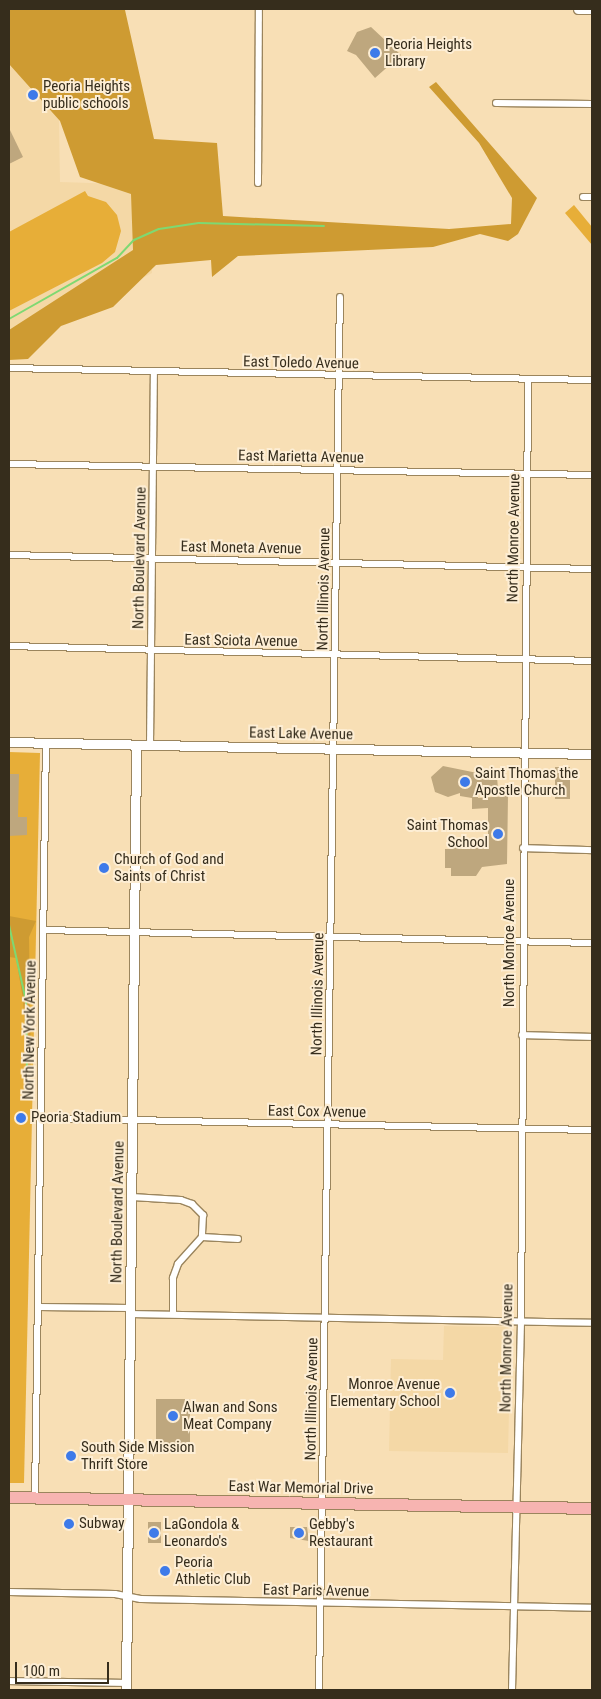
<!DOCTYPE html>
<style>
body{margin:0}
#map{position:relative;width:601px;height:1699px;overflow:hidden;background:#f8dfb5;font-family:"Roboto Condensed",sans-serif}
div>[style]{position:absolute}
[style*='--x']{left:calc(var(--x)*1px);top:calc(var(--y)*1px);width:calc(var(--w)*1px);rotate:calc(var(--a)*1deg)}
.built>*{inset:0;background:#f4d8a6}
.green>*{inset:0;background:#e7ae38}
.forest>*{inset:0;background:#ce9b32}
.stream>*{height:2px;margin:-1px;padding:0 1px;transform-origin:1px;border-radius:1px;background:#7ed972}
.building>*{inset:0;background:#bea77e;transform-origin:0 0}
.roads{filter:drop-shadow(1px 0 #9b855d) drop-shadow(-1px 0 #9b855d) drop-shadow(0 1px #9b855d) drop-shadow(0 -1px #9b855d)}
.street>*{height:6px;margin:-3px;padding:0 3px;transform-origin:3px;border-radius:3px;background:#fff}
.secondary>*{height:9px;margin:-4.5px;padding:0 4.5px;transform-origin:4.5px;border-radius:4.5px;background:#fff}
.highway>*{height:11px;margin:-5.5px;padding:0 5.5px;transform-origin:5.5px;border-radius:5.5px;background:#f7b4b1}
.dots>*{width:14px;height:14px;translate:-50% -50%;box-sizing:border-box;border:2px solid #fdeed5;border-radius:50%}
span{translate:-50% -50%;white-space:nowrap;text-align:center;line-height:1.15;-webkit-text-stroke:4px #fdeed5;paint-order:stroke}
.poi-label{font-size:15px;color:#362d1c}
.left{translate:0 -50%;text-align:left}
.right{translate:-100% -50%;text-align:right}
.street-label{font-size:15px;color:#362d1c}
.frame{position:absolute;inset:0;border:10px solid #362d1c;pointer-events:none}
.scale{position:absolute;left:15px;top:1662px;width:94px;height:22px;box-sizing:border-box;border:2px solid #362d1c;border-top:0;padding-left:6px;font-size:15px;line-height:18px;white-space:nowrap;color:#362d1c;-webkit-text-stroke:4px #fdeed5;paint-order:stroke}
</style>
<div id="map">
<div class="built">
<i style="clip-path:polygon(9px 9px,57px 9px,60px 182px,151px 185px,152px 273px,9px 348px)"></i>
<i style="clip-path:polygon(444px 1326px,511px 1327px,508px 1453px,389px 1451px,391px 1359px,443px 1360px)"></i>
</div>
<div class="green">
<i style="clip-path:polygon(85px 191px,88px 196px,106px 202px,117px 215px,121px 231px,115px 252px,102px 263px,9px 311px,9px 232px)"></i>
<i style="clip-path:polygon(574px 205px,592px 227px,592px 245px,565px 213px)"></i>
<i style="clip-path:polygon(9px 752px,40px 753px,24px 1483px,9px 1483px)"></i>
</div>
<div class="forest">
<i style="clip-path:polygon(9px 9px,125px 10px,154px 139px,217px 143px,223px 216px,449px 229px,511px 224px,512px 198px,479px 143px,429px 87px,436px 82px,537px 198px,518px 234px,508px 241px,480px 234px,433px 247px,238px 256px,212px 277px,211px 260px,156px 265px,113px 307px,61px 326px,28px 359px,9px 360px,9px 330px,133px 250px,131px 194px,80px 177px,60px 121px,9px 64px)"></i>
<i style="clip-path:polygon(9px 916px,36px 921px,29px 937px,31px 1072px,28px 1075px,23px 999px,16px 958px,9px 957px)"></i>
</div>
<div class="stream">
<i style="--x:9;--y:319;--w:124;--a:-29.5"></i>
<i style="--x:117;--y:258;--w:25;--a:-47"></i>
<i style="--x:134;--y:240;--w:27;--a:-24"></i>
<i style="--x:159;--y:229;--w:40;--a:-8.5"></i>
<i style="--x:199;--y:223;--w:125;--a:1.4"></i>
<i style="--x:9;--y:925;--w:78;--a:77.4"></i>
<i style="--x:26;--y:1001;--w:72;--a:89.2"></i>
</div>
<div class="building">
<i style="clip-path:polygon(371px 27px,401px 55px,375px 78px,356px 55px,347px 51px,357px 32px)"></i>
<i style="clip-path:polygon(9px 128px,23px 157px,9px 164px)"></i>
<i style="clip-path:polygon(443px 766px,497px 777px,498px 789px,479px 788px,478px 798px,508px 796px,507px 864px,482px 867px,476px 876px,451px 876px,451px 868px,445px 868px,445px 849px,451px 849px,451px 841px,488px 841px,488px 808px,472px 809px,472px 798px,460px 796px,460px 793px,448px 797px,435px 792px,431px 777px)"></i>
<i style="left:555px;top:767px;width:15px;height:32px"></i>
<i style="clip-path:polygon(9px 774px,19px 774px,18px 817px,27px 817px,27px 835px,9px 836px)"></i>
<i style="left:156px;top:1399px;width:34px;height:46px"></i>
<i style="left:148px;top:1522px;width:13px;height:21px"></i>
<i style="clip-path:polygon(290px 1527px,307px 1527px,309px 1541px,290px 1538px)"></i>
</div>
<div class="roads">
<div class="street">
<i style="--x:496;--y:103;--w:96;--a:0.6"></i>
<i style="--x:258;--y:183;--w:174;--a:-89.7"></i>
<i style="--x:583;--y:197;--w:9;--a:0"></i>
<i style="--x:9;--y:368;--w:583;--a:1.18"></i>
<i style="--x:9;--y:464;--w:583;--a:1.08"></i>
<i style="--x:9;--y:555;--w:583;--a:1.38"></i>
<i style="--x:9;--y:646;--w:583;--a:1.47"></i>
<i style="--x:150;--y:745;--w:373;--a:-89.4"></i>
<i style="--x:523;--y:848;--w:69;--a:1.7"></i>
<i style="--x:44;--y:930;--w:548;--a:1.36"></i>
<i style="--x:522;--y:1035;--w:70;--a:1.6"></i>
<i style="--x:41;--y:1118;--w:551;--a:1.25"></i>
<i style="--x:132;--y:1197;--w:49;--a:3.5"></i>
<i style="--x:181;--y:1200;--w:12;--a:20"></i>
<i style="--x:192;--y:1204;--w:16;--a:45"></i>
<i style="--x:203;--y:1215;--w:22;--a:93"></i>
<i style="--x:202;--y:1237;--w:36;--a:132"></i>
<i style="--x:178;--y:1264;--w:15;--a:110"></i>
<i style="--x:173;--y:1278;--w:36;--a:90"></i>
<i style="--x:202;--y:1237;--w:36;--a:3"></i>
<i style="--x:39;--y:1307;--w:91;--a:0.6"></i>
<i style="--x:130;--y:1314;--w:462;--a:1.1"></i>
<i style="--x:35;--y:1498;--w:755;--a:-89.17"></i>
<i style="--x:9;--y:1592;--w:106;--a:1.1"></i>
<i style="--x:115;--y:1594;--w:26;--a:11"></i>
<i style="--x:141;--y:1599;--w:451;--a:1.1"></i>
<i style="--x:9;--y:1681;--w:117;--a:1"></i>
<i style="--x:319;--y:1690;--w:1393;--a:-89.14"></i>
<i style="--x:512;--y:1690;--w:369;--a:-88.6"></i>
<i style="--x:521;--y:1321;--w:942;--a:-89.57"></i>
</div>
<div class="secondary">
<i style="--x:578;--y:9;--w:14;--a:0"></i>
<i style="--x:9;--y:742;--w:583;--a:1.18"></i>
<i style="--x:126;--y:1690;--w:945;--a:-89.39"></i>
</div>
<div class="highway">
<i style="--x:9;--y:1497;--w:583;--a:1.08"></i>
</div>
</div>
<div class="dots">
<i style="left:375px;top:53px;background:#3e7ae9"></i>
<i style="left:33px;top:95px;background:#3e7ae9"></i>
<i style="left:465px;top:782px;background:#3e7ae9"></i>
<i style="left:498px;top:834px;background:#3e7ae9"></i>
<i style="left:104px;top:868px;background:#3e7ae9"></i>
<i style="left:21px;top:1118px;background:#3e7ae9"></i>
<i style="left:450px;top:1393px;background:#3e7ae9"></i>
<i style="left:173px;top:1416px;background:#3e7ae9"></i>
<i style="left:71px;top:1456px;background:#3e7ae9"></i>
<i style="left:69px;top:1524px;background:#3e7ae9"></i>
<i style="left:154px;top:1533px;background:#3e7ae9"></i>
<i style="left:299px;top:1533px;background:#3e7ae9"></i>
<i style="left:165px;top:1571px;background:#3e7ae9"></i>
</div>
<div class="poi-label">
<span class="left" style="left:385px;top:53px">Peoria Heights<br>Library</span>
<span class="left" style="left:43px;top:95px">Peoria Heights<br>public schools</span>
<span class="left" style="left:475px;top:782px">Saint Thomas the<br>Apostle Church</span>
<span class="right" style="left:488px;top:834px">Saint Thomas<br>School</span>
<span class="left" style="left:114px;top:868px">Church of God and<br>Saints of Christ</span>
<span class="left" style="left:31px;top:1118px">Peoria Stadium</span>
<span class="right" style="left:440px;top:1393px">Monroe Avenue<br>Elementary School</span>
<span class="left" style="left:183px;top:1416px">Alwan and Sons<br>Meat Company</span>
<span class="left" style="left:81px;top:1456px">South Side Mission<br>Thrift Store</span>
<span class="left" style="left:79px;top:1524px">Subway</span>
<span class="left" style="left:164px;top:1533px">LaGondola &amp;<br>Leonardo's</span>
<span class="left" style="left:309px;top:1533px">Gebby's<br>Restaurant</span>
<span class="left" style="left:175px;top:1571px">Peoria<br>Athletic Club</span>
</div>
<div class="street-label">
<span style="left:301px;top:363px;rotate:1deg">East Toledo Avenue</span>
<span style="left:301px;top:457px;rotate:1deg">East Marietta Avenue</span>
<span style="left:514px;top:538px;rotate:-89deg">North Monroe Avenue</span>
<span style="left:241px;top:548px;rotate:1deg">East Moneta Avenue</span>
<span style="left:140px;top:558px;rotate:-89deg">North Boulevard Avenue</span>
<span style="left:324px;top:589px;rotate:-89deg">North Illinois Avenue</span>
<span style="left:241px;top:641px;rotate:1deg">East Sciota Avenue</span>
<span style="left:301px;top:734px;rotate:1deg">East Lake Avenue</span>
<span style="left:510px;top:943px;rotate:-90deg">North Monroe Avenue</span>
<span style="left:318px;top:994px;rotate:-89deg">North Illinois Avenue</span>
<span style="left:30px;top:1030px;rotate:-89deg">North New York Avenue</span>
<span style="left:317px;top:1112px;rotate:1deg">East Cox Avenue</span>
<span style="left:118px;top:1212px;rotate:-89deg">North Boulevard Avenue</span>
<span style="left:507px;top:1348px;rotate:-89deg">North Monroe Avenue</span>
<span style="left:312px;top:1399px;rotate:-89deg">North Illinois Avenue</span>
<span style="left:301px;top:1488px;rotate:1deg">East War Memorial Drive</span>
<span style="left:316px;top:1591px;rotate:1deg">East Paris Avenue</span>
</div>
<div class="frame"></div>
<div class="scale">100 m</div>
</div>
